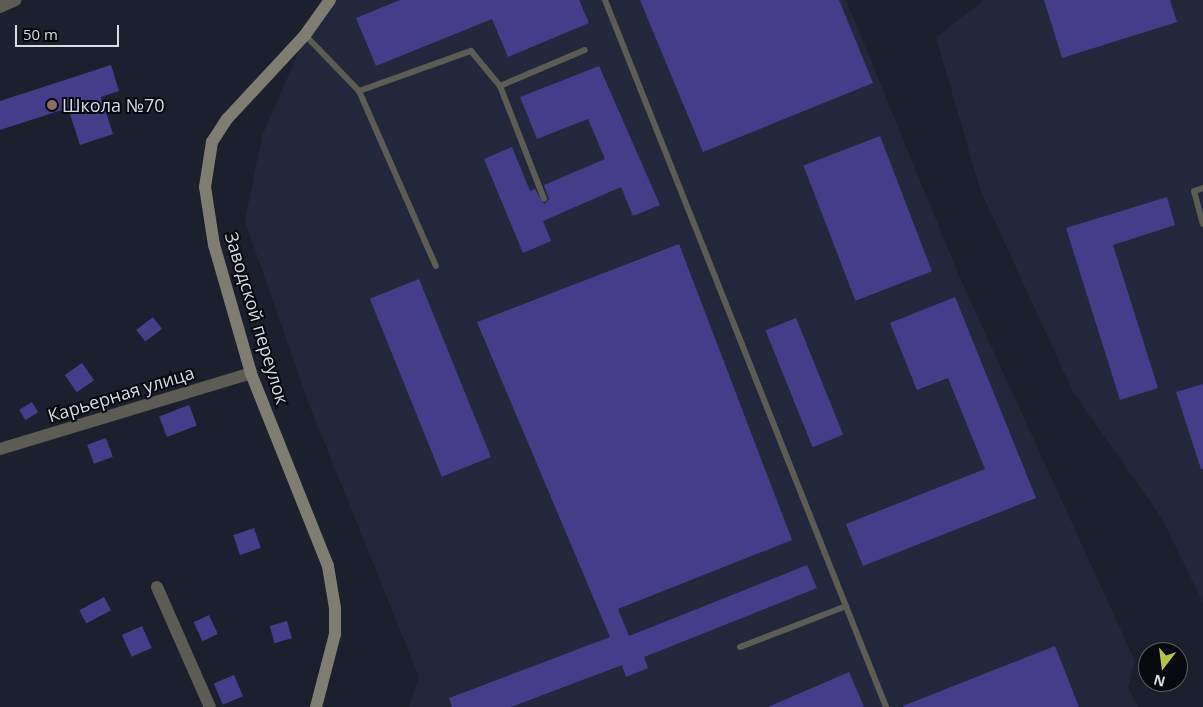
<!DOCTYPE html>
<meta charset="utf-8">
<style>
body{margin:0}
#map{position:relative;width:1203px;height:707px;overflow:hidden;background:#1c1f2d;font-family:"Open Sans",sans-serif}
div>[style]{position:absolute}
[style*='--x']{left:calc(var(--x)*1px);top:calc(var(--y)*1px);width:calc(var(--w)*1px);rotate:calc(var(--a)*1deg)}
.built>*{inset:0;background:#23273b}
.building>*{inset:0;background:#453d89;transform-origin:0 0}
.service>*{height:6px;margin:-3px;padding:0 3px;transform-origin:3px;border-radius:3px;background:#5d5c54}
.minor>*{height:12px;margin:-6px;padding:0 6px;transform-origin:6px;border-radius:6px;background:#5d5c54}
.secondary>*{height:12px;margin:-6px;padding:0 6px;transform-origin:6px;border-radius:6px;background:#7f7d71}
.dots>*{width:14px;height:14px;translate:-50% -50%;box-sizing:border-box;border:2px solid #080910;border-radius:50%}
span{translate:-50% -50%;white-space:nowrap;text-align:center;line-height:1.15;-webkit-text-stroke:4px #080910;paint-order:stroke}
.poi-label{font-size:18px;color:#d8dae4}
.left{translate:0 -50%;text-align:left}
.street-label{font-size:18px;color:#d8dae4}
.north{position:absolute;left:1138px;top:642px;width:50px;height:50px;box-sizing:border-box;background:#080910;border:1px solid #5b5d65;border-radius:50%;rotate:195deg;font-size:14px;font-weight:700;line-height:20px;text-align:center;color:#d8dae4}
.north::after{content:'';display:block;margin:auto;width:18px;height:22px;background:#b5c24a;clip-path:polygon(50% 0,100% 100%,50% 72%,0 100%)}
.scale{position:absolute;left:15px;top:25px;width:104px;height:22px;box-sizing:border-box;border:2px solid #d8dae4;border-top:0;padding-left:6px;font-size:15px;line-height:18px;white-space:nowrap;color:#d8dae4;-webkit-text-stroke:4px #080910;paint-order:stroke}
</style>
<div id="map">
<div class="built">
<i style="clip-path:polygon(321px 0,846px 0,960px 278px,1135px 661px,1128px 687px,1138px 707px,409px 707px,419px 677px,310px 407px,245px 221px,262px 136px)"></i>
<i style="clip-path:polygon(984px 0,1203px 0,1203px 602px,1161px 517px,1073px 392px,980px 189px,936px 37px)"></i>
</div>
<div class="building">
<i style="clip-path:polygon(400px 0,579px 0,589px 23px,508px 57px,492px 19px,376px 66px,356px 18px)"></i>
<i style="clip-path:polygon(640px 0,839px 0,873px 83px,703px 152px)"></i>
<i style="clip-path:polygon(1044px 0,1170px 0,1177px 22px,1062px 58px)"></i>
<i style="clip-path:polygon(111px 65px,119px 91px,101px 97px,113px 134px,80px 145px,68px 108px,0 130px,0 101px)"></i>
<i style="clip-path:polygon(599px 66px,660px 205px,633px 216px,621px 187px,543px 221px,551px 241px,523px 253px,484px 159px,512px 147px,530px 191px,535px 189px,544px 204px,549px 199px,544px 185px,605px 159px,588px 119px,537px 139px,520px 97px)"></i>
<i style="left:880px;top:136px;width:145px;height:82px;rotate:69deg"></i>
<i style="clip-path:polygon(1167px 197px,1175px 225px,1113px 245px,1158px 388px,1120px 400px,1066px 228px)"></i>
<i style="clip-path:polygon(679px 244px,792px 540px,618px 609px,629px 636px,807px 565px,817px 588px,644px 657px,648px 668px,626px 677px,622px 665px,511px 707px,452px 707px,449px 698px,610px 637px,477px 322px)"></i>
<i style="left:419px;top:279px;width:192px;height:53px;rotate:68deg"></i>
<i style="clip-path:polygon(955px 297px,1036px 498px,863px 566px,846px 524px,985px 469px,948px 378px,917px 390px,890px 323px)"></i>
<i style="left:153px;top:317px;width:15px;height:21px;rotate:53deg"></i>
<i style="left:796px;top:318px;width:126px;height:33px;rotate:68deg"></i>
<i style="left:82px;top:363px;width:21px;height:21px;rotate:55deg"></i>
<i style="clip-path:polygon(1203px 384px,1203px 469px,1201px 469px,1176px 392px)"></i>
<i style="left:32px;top:402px;width:12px;height:15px;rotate:59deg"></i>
<i style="left:189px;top:405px;width:22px;height:32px;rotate:69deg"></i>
<i style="left:106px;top:438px;width:20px;height:20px;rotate:70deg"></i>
<i style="left:254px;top:528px;width:21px;height:22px;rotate:71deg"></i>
<i style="left:104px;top:597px;width:15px;height:28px;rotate:62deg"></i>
<i style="left:209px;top:615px;width:21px;height:17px;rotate:65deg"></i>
<i style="left:287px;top:621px;width:18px;height:18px;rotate:74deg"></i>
<i style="left:142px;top:626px;width:24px;height:22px;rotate:66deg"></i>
<i style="clip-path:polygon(1055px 646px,1079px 707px,903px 707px,903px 706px)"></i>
<i style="clip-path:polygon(849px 672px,864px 707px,768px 707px)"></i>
<i style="left:234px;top:675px;width:23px;height:22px;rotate:67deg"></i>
</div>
<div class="service">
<i style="--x:605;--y:0;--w:761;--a:68.32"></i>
<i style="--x:305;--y:35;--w:78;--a:46"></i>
<i style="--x:359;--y:91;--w:191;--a:66.3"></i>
<i style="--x:500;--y:86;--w:92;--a:-23"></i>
<i style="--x:359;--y:91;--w:119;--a:-19.7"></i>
<i style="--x:471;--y:51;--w:45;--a:50.4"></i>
<i style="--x:500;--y:86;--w:121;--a:68.7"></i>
<i style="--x:1203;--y:188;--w:9;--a:162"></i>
<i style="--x:1194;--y:191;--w:34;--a:75"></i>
<i style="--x:740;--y:647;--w:114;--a:-21.1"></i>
</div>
<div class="minor">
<i style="--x:0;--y:7;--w:17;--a:-24"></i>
<i style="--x:0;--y:449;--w:262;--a:-16.8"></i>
<i style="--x:157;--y:587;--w:131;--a:66.2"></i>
</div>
<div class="secondary">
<i style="--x:316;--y:707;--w:75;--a:-75.4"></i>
<i style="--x:335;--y:634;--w:26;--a:-90"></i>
<i style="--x:335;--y:608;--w:43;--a:-99.5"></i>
<i style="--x:328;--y:566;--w:208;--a:-111.8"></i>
<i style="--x:251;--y:373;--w:133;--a:-106.1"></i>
<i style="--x:214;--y:245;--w:59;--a:-98.8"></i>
<i style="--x:205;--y:187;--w:46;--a:-81.2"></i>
<i style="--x:212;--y:142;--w:27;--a:-57"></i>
<i style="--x:227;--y:119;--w:115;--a:-47.1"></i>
<i style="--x:305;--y:35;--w:43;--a:-54.5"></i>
</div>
<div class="dots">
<i style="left:52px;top:105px;background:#8d6e63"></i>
</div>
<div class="poi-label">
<span class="left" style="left:62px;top:105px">Школа №70</span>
</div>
<div class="street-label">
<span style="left:257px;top:318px;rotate:73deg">Заводской переулок</span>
<span style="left:121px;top:394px;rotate:-17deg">Карьерная улица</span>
</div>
<div class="north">N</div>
<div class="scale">50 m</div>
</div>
